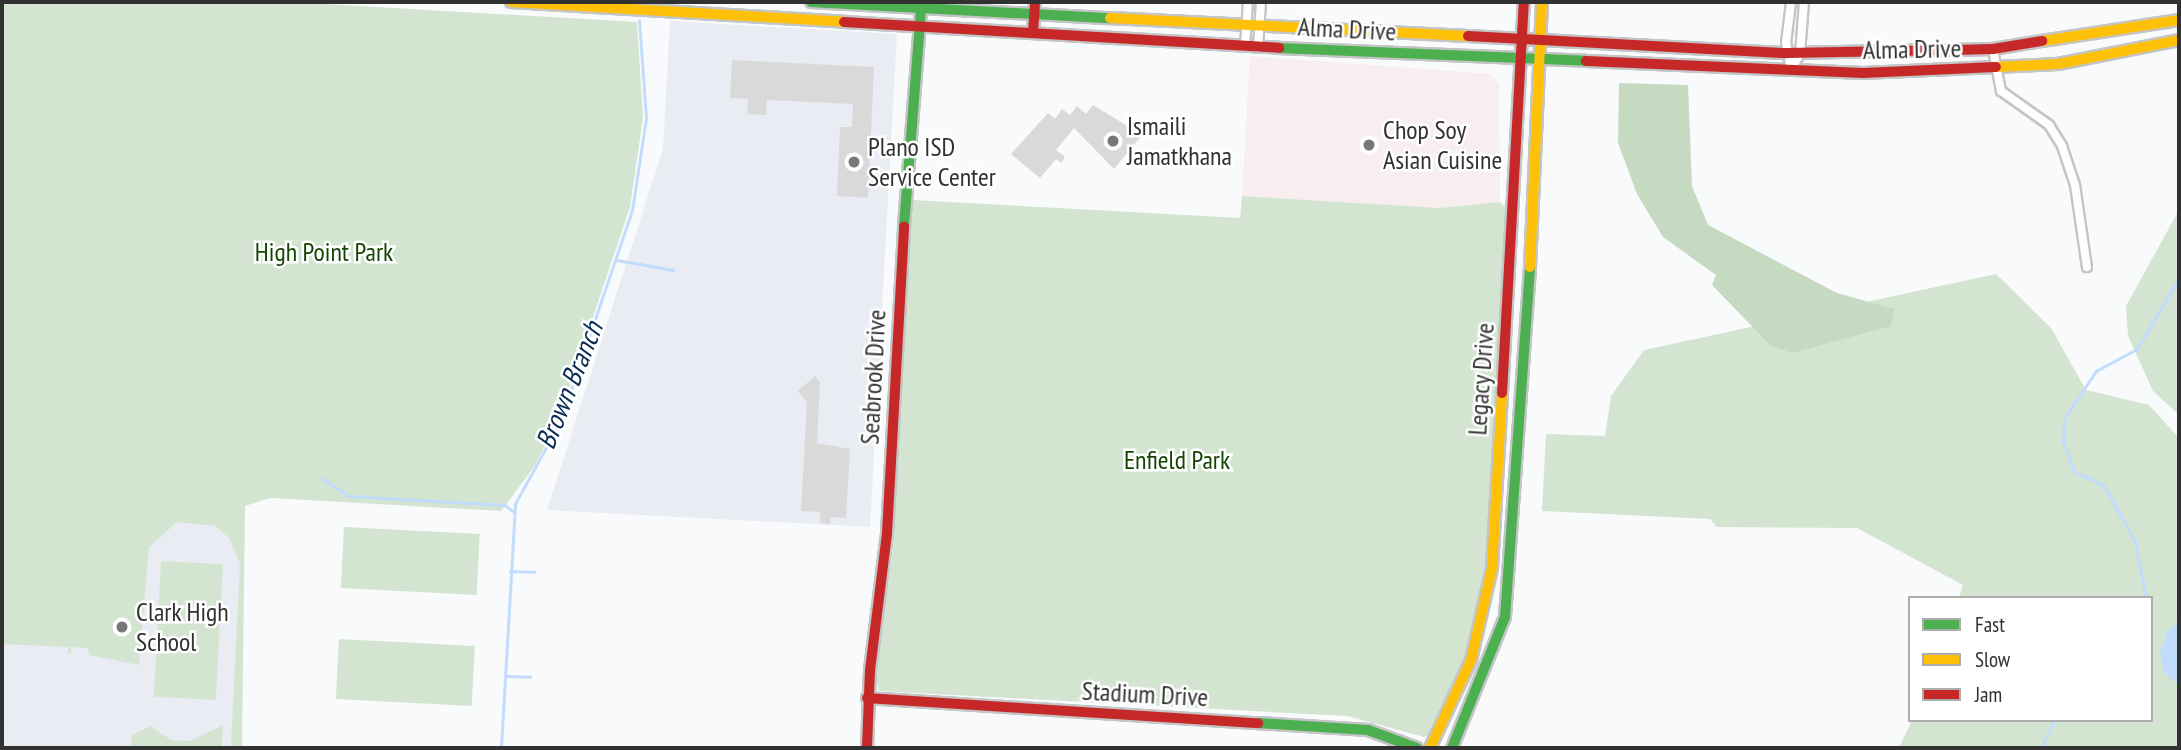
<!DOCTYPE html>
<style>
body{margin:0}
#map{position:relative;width:2181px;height:750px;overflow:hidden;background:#f9fafb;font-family:"PT Sans Narrow",sans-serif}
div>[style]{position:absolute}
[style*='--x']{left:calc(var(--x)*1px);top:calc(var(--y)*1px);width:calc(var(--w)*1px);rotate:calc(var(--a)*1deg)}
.commercial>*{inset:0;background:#f8edef}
.built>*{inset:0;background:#e9ecf2;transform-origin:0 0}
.green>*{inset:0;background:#d3e5d0;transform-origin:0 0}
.forest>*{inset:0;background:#c5dac1}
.water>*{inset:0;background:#c2dcfd}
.stream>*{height:2.5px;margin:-1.25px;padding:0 1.25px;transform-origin:1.25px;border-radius:1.25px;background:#c2dcfd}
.building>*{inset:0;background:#d9d9d9}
.roads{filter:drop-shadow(2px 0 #c4c5c6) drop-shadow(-2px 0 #c4c5c6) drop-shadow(0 2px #c4c5c6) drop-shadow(0 -2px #c4c5c6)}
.street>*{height:8px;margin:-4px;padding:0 4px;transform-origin:4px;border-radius:4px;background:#fefefe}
.fast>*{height:10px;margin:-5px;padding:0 5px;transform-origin:5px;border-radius:5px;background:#4caf50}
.slow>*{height:10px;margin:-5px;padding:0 5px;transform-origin:5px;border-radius:5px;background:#ffc107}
.jam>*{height:10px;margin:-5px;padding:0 5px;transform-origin:5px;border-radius:5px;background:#c62828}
.dots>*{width:19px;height:19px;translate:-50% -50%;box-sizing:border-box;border:4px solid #fff;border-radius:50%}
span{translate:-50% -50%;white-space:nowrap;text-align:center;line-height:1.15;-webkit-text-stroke:5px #fff;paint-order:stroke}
.street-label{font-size:26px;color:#313132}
.poi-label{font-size:26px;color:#313132}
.left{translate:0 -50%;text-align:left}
.park-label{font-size:26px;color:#154504}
.water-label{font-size:28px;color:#072b54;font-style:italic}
.frame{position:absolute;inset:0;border:4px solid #313132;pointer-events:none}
.legend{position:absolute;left:1908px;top:596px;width:245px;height:126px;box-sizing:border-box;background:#fff;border:2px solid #adadad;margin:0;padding:9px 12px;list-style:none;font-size:21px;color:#313132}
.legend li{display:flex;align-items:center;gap:14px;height:35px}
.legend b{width:35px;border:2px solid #adadad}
</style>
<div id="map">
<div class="commercial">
<i style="clip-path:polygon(1250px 56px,1491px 74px,1499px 84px,1500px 202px,1439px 208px,1242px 196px)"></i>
</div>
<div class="built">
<i style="clip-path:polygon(670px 21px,897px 34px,870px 527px,547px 510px,663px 149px)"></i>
<i style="left:2px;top:496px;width:243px;height:252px;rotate:2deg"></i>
</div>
<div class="green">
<i style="clip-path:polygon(2px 2px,291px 2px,637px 22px,643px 118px,630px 207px,558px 421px,534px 467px,501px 511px,270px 498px,245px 506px,242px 748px,131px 748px,132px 735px,151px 726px,171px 740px,190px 741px,223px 725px,222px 746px,231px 746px,240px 563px,229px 538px,215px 526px,177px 522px,149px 547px,139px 665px,89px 655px,88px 648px,71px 647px,71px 654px,68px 654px,68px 647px,2px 644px)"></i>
<i style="clip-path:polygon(1242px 196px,1439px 208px,1500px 202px,1506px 208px,1489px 553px,1462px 668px,1432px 734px,1424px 737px,1347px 716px,879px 691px,875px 674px,893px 549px,912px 200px,1240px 218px)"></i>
<i style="clip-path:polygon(2179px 210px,2179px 415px,2153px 391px,2128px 336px,2126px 306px)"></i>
<i style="clip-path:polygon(1996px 274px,2051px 328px,2086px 390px,2149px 405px,2179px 438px,2179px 748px,1899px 748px,1912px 720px,2151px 720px,2151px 598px,1959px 598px,1963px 585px,1857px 528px,1717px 527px,1710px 519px,1542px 511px,1546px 434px,1605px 436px,1611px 396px,1644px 350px)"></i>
<i style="left:344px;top:527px;width:136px;height:61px;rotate:3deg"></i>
<i style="left:161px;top:561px;width:62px;height:136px;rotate:3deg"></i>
<i style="left:339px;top:639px;width:136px;height:60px;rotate:3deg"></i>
</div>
<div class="forest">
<i style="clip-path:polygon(1619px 83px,1688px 85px,1692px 186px,1708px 225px,1837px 293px,1894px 309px,1891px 326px,1792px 353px,1771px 346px,1712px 285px,1716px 275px,1663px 237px,1637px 194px,1618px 143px)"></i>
</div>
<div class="water">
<i style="clip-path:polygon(2179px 621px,2179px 686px,2163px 671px,2160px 652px,2167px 632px)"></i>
</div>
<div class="stream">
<i style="--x:617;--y:260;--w:57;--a:10.1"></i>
<i style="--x:322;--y:478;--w:32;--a:34"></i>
<i style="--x:349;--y:496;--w:156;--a:3.3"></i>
<i style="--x:505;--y:505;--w:10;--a:37"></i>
<i style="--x:510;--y:571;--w:24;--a:2"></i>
<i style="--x:2146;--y:598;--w:57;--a:-101.1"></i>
<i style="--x:2135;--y:542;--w:64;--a:-119"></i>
<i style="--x:2104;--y:486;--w:33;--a:-155"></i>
<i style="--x:2074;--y:472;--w:33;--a:-110"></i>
<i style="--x:2063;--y:441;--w:22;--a:-87"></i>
<i style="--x:2064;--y:419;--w:58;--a:-56.3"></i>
<i style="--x:2096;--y:371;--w:47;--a:-28.2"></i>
<i style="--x:2137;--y:349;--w:82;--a:-59.4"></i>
<i style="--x:506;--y:676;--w:24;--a:2"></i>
<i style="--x:501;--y:748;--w:244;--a:-86.7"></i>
<i style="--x:515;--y:504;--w:94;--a:-61.2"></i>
<i style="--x:560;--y:422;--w:223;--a:-71.2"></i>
<i style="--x:632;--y:211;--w:94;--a:-81.4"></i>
<i style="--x:646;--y:118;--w:97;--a:-94.1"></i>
<i style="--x:2041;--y:748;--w:31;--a:-65"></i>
</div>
<div class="building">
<i style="clip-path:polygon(732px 60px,874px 67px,868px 198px,837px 196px,840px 127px,852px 127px,853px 104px,767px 100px,766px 115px,747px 114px,748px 99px,730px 98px)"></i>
<i style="clip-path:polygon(1093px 105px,1142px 135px,1114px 169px,1074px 128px,1056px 150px,1065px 157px,1061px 163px,1056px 159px,1040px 178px,1011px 154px,1048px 113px,1055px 119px,1062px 109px,1070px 115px,1077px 106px,1086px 114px)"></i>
<i style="clip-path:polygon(815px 376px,820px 382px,817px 443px,850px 449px,846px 518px,830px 517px,830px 524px,820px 523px,820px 512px,801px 511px,807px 402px,798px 391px)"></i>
</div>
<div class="roads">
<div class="street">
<i style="--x:1245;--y:47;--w:45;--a:-86.2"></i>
<i style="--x:1258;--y:48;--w:46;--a:-86.3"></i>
<i style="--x:1993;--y:49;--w:43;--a:79.2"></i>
<i style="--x:2001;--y:91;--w:59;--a:35.3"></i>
<i style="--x:2049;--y:125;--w:25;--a:58"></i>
<i style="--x:2062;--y:146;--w:41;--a:71.6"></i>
<i style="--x:2075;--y:185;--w:83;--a:81.7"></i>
<i style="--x:1791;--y:70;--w:18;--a:-61"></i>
<i style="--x:1800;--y:54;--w:52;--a:-85.6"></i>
<i style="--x:1791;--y:70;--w:27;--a:-100"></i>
<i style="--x:1786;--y:43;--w:41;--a:-83"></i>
</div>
<div class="fast">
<i style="--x:811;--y:2;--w:299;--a:3.1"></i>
<i style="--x:1279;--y:48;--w:307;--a:2.4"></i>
<i style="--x:904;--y:226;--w:219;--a:-85.5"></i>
<i style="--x:1258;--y:723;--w:110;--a:3.6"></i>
<i style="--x:1368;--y:730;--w:52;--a:20.2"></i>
<i style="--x:1452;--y:748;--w:141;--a:-68"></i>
<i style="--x:1505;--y:617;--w:351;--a:-85.9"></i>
</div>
<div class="slow">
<i style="--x:511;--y:2;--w:334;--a:3.4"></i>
<i style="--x:1110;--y:18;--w:358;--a:2.9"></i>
<i style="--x:2042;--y:41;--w:139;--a:-8.7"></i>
<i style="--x:1996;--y:67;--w:62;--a:-2.8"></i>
<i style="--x:2058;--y:64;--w:123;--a:-11.2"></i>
<i style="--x:1530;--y:267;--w:265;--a:-87.4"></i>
<i style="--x:1430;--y:748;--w:97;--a:-65"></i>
<i style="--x:1471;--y:660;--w:94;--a:-77.1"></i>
<i style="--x:1492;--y:568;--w:175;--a:-86.7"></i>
</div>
<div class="jam">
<i style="--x:844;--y:22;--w:436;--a:3.4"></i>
<i style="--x:1033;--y:32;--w:30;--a:-86"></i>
<i style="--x:1468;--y:36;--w:319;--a:3.1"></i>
<i style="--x:1787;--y:53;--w:206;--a:-1.1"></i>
<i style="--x:1993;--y:49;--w:50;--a:-9.3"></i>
<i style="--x:1586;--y:61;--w:277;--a:2.5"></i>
<i style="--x:1863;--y:73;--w:133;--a:-2.6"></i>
<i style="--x:1502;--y:393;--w:392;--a:-86.8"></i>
<i style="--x:867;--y:698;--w:392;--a:3.7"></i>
<i style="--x:867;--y:748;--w:78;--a:-87.8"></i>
<i style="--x:870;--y:670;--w:138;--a:-82.9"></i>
<i style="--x:887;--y:533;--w:307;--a:-86.8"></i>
</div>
</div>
<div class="dots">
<i style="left:1113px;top:141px;background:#777778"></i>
<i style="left:1369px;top:145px;background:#777778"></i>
<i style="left:854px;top:162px;background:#777778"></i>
<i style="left:122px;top:627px;background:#777778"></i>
</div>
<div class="street-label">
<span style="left:1347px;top:29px;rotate:3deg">Alma Drive</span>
<span style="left:1912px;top:49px;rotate:-1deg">Alma Drive</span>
<span style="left:873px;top:377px;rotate:-87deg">Seabrook Drive</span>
<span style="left:1481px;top:379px;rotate:-86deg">Legacy Drive</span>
<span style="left:1145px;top:694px;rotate:3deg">Stadium Drive</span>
</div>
<div class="poi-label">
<span class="left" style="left:1127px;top:141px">Ismaili<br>Jamatkhana</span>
<span class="left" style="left:1383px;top:145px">Chop Soy<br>Asian Cuisine</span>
<span class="left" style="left:868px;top:162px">Plano ISD<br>Service Center</span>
<span class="left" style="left:136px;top:627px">Clark High<br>School</span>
</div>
<div class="park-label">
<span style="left:324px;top:252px">High Point Park</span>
<span style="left:1177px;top:460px">Enfield Park</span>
</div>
<div class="water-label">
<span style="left:569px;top:385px;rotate:-68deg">Brown Branch</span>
</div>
<div class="frame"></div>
<ul class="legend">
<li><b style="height:9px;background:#4caf50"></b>Fast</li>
<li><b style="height:9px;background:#ffc107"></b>Slow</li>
<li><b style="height:9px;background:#c62828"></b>Jam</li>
</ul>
</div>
